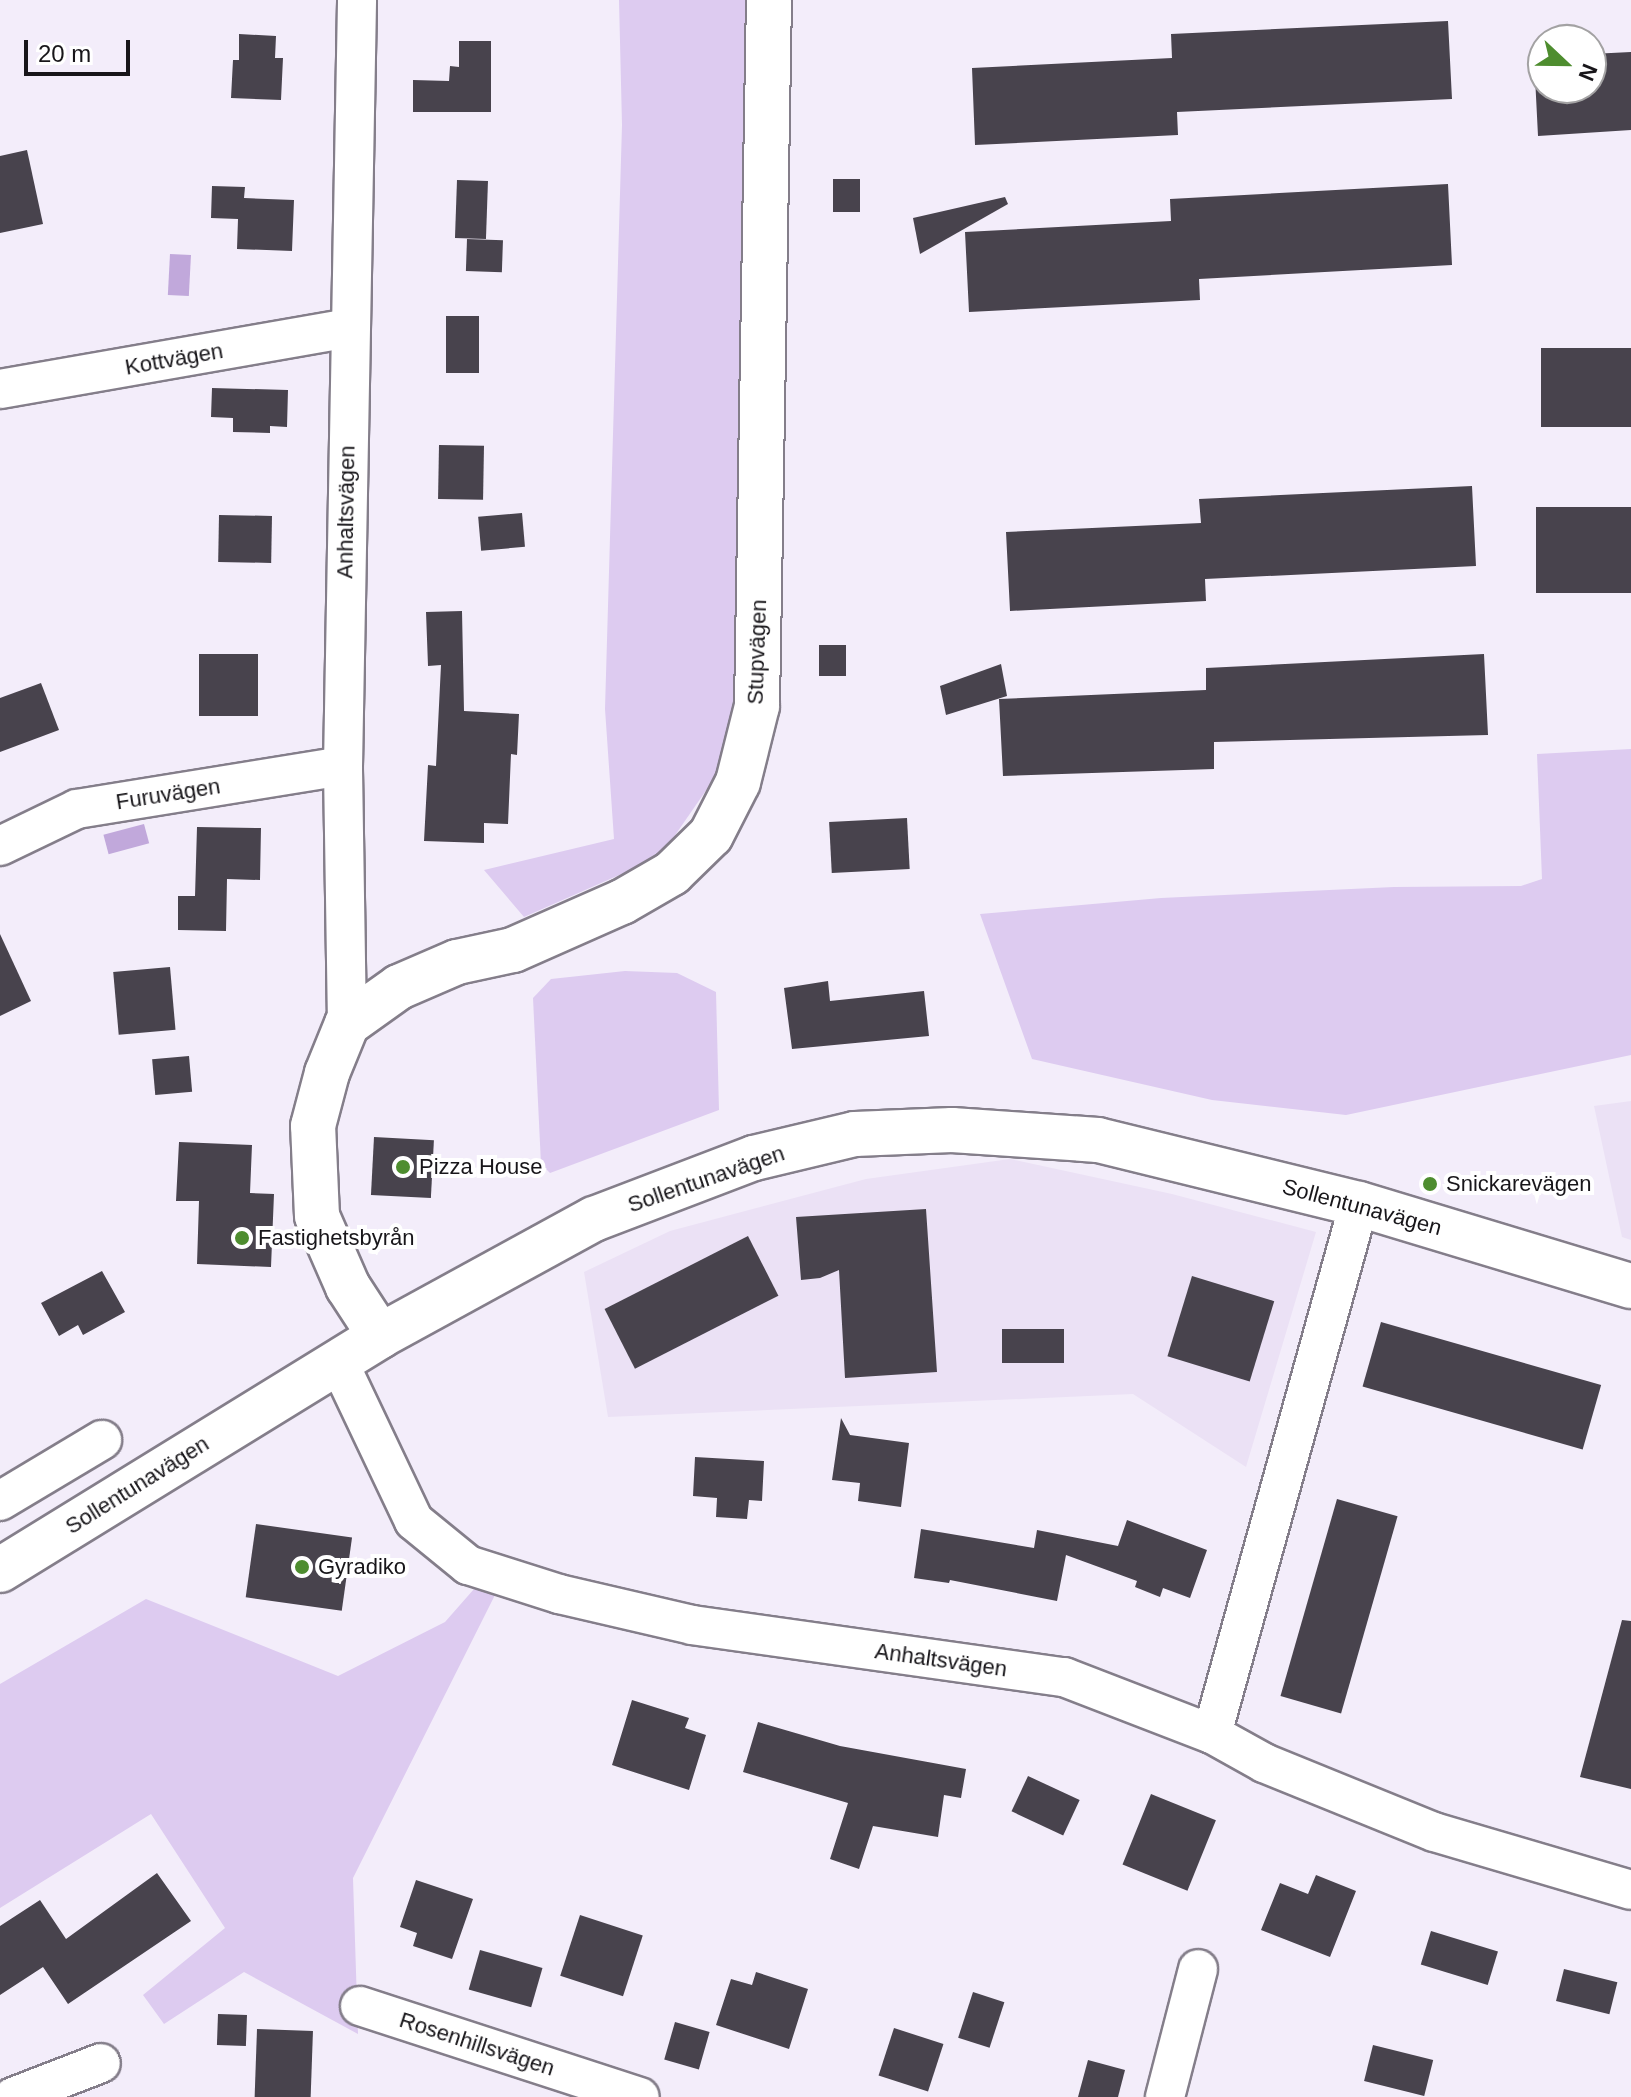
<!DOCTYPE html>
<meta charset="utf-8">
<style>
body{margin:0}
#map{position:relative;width:1631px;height:2097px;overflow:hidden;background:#f3edfa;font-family:Arial,sans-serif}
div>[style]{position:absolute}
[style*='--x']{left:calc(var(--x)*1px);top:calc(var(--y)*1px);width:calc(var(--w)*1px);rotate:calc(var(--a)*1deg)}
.built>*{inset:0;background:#ebe1f5}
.green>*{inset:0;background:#ddcbf0}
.water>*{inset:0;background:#c1a8db;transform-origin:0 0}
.building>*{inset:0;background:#48434d;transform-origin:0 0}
.roads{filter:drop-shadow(2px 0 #847e8a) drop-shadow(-2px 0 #847e8a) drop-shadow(0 2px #847e8a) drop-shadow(0 -2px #847e8a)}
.street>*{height:38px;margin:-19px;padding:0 19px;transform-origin:19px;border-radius:19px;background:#fff}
.secondary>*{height:44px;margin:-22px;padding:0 22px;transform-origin:22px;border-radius:22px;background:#fff}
.dots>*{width:22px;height:22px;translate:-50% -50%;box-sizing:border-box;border:4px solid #fff;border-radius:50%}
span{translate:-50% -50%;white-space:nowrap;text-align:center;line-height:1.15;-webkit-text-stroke:8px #fff;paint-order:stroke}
.street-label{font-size:22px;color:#18161a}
.poi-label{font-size:22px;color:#18161a}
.left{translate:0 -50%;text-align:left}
.north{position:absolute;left:1527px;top:24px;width:80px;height:80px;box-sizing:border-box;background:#fff;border:2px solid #a3a2a3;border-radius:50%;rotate:112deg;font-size:22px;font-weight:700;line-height:32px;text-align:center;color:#18161a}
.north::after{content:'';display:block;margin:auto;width:28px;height:36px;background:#4e8d2f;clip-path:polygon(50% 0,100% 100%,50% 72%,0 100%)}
.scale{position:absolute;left:24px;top:40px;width:106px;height:36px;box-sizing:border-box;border:4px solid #18161a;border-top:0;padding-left:10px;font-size:24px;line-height:28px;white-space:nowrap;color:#18161a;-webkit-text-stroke:6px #fff;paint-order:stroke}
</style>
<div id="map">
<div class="built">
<i style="clip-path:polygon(1631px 1101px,1631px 1240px,1622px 1237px,1594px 1106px)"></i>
<i style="clip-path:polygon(1010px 1159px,1172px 1194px,1316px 1232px,1246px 1467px,1133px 1394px,608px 1417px,584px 1272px,670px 1231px,866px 1179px)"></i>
</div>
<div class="green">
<i style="clip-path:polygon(619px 0,754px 0,746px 713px,716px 776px,660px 857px,524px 917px,484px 870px,614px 839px,605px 709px,622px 125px)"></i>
<i style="clip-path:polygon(1631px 749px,1631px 1055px,1346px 1115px,1212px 1100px,1032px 1059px,980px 914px,1161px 898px,1394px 887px,1521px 886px,1542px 879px,1537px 754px)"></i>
<i style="clip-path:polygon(625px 971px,677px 973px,716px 992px,719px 1110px,550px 1173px,541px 1164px,533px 998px,551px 979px)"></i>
<i style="clip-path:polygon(474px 1589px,497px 1591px,353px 1878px,358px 2034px,244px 1972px,164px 2024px,143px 1995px,225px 1928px,151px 1814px,0 1908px,0 1684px,146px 1599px,338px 1676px,445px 1622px)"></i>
</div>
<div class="water">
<i style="left:170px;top:254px;width:21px;height:41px;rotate:3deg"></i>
<i style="left:144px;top:824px;width:20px;height:42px;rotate:75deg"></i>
</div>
<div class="building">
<i style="clip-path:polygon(1448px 21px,1452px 99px,1177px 112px,1178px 135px,975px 145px,972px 68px,1172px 58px,1171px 34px)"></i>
<i style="clip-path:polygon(239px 34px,276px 36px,275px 58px,283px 58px,281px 100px,231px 98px,233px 60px,239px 60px)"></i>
<i style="clip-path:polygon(459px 41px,491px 41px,491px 112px,413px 112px,413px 80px,449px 81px,450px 66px,459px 67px)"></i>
<i style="clip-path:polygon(1631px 52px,1631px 130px,1538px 136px,1534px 57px,1543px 57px,1543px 88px,1591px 88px,1591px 54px)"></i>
<i style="clip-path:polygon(27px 150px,43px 224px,0 233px,0 156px)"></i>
<i style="left:833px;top:179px;width:27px;height:33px"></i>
<i style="left:457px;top:180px;width:31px;height:58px;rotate:2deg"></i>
<i style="clip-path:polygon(1448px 184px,1452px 265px,1199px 279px,1200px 300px,969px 312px,965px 232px,1171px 221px,1170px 199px)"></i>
<i style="clip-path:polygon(212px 186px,245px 187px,244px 198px,294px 200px,292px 251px,237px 249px,238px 219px,211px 218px)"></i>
<i style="clip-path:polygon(1005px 197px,1008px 204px,920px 254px,913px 218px)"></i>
<i style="left:467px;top:239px;width:36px;height:32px;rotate:2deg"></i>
<i style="left:446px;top:316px;width:33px;height:57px"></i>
<i style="left:1631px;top:348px;width:79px;height:90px;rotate:90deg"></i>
<i style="clip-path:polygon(212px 388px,288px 390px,287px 427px,270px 426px,270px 433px,233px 432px,233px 418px,211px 417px)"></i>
<i style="left:439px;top:445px;width:45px;height:54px;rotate:1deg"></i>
<i style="clip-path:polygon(1472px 486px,1476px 566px,1205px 579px,1206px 601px,1010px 611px,1006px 532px,1201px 523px,1199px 499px)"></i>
<i style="left:1631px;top:507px;width:86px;height:95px;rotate:90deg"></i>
<i style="left:522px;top:513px;width:34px;height:44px;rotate:85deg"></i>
<i style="left:219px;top:515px;width:53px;height:47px;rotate:1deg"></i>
<i style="clip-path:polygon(462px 611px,464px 711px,519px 714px,517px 755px,511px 754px,508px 824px,484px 823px,484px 843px,424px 841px,428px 765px,436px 766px,441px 665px,428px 666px,426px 612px)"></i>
<i style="left:819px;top:645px;width:27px;height:31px"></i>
<i style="left:199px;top:654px;width:59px;height:62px"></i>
<i style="clip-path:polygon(1484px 654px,1488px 735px,1214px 742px,1214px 769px,1003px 776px,999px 699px,1206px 690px,1206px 668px)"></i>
<i style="clip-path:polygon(1001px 664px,1007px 696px,946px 715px,940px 686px)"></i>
<i style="clip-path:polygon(41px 683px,59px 730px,0 752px,0 698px)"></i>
<i style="left:907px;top:818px;width:51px;height:78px;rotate:87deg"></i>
<i style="clip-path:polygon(197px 827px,261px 828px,260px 880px,227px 879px,226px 931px,178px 930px,178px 896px,195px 896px)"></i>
<i style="clip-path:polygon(0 934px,31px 1001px,0 1016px)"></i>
<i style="left:170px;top:967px;width:63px;height:57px;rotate:85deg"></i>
<i style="clip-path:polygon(828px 981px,830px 1001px,924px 991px,929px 1036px,792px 1049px,784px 988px)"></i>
<i style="left:189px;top:1056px;width:36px;height:37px;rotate:85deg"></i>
<i style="left:374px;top:1137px;width:60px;height:58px;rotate:3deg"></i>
<i style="clip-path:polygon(179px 1142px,252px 1145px,250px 1193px,274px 1194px,271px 1267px,197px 1264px,199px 1201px,176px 1201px)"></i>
<i style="clip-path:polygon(926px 1209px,937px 1372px,845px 1378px,839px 1270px,820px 1278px,801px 1280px,796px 1217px)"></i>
<i style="left:748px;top:1236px;width:67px;height:161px;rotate:63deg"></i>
<i style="clip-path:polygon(102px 1271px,125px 1312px,83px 1335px,78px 1325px,59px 1336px,41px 1303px)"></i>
<i style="left:1192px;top:1276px;width:86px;height:84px;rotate:17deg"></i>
<i style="left:1381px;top:1322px;width:229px;height:67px;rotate:16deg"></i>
<i style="left:1064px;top:1329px;width:34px;height:62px;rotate:90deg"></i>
<i style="clip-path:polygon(841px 1418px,850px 1435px,909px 1443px,901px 1507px,858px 1501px,860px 1483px,832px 1480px)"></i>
<i style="clip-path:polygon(695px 1457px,764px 1461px,762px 1501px,749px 1500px,747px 1519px,716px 1517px,717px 1498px,693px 1496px)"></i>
<i style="left:1337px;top:1499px;width:63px;height:205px;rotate:16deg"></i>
<i style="clip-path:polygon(1127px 1520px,1207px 1550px,1190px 1598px,1163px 1588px,1160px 1597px,1135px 1587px,1137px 1581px,1066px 1555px,1057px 1601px,950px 1580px,949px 1583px,914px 1578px,921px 1529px,1034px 1548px,1037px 1530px,1118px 1546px)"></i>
<i style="left:256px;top:1524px;width:97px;height:74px;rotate:8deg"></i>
<i style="clip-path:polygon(1622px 1620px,1631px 1621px,1631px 1789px,1580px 1777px)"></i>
<i style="clip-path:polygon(632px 1700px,689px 1718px,685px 1728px,706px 1735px,689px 1790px,612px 1765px)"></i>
<i style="clip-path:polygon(758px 1722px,840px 1746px,966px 1769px,961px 1798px,944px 1795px,938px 1837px,873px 1826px,859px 1869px,830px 1859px,848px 1803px,743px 1772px)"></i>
<i style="left:1028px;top:1776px;width:57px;height:39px;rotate:25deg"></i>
<i style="left:1151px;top:1794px;width:70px;height:76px;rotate:22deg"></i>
<i style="clip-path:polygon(157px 1873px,191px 1921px,68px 2004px,43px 1967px,0 1995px,0 1926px,40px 1900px,66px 1939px)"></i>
<i style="clip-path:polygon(1316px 1875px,1356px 1891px,1330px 1957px,1261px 1930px,1280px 1883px,1308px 1894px)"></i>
<i style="clip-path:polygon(416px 1880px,473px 1899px,452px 1959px,413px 1946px,417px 1933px,400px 1927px)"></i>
<i style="left:580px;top:1915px;width:66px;height:64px;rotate:18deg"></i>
<i style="left:1431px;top:1931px;width:70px;height:35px;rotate:17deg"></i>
<i style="left:480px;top:1950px;width:65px;height:41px;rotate:16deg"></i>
<i style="left:1564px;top:1969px;width:55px;height:33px;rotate:14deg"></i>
<i style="clip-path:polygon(756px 1972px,808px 1989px,789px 2049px,716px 2025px,731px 1979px,752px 1985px)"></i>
<i style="left:973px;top:1992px;width:33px;height:48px;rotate:18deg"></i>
<i style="left:218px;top:2014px;width:29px;height:31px;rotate:2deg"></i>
<i style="left:675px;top:2022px;width:36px;height:39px;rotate:16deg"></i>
<i style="left:894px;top:2028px;width:52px;height:50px;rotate:18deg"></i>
<i style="left:257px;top:2029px;width:56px;height:68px;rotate:2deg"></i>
<i style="left:1373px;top:2045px;width:62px;height:37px;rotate:14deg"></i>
<i style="clip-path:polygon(1088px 2060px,1125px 2070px,1118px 2097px,1078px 2097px)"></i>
</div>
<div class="roads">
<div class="street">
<i style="--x:0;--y:389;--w:353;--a:-9.9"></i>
<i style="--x:0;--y:846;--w:85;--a:-25.7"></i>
<i style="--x:77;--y:809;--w:269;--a:-9.2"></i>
<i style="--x:347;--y:1024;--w:258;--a:-90.9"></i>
<i style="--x:343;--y:766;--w:766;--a:-88.95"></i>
<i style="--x:338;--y:1361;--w:177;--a:64.6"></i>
<i style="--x:414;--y:1521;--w:70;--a:39.2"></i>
<i style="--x:468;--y:1565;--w:96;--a:17.7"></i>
<i style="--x:559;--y:1594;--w:137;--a:13.1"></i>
<i style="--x:692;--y:1625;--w:376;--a:8"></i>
<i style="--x:1064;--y:1677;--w:159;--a:21.1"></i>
<i style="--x:1212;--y:1734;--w:60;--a:29.1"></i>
<i style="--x:1264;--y:1763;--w:183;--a:22.1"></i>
<i style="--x:1434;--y:1832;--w:205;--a:16.4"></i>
<i style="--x:0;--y:1501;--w:119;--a:-30.9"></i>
<i style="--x:1212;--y:1734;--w:550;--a:-74.5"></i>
<i style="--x:360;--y:2006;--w:294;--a:18"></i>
<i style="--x:13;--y:2097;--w:94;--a:-21.1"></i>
<i style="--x:1165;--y:2097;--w:132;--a:-75.5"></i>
</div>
<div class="secondary">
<i style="--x:380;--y:1336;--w:59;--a:-123.1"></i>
<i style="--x:348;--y:1287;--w:77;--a:-113.6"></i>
<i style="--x:317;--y:1216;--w:90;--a:-92.5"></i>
<i style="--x:313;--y:1126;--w:55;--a:-75.2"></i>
<i style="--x:327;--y:1073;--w:53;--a:-67.8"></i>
<i style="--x:347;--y:1024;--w:64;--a:-35.4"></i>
<i style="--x:399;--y:987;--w:63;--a:-23.3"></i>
<i style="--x:457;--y:962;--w:57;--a:-12.1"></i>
<i style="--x:513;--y:950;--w:119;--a:-23.8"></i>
<i style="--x:622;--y:902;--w:58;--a:-30.1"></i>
<i style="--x:672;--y:873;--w:54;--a:-44.3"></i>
<i style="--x:711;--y:835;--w:59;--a:-63"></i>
<i style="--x:738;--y:782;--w:78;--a:-76"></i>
<i style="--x:757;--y:706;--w:706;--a:-89.03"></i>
<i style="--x:0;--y:1570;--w:446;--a:-31.6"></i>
<i style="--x:380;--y:1336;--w:244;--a:-28.7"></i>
<i style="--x:594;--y:1219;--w:171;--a:-20.9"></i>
<i style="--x:754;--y:1158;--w:104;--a:-13.4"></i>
<i style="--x:855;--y:1134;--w:97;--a:-2.4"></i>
<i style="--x:952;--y:1130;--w:146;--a:3.9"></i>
<i style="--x:1098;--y:1140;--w:269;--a:13.8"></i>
<i style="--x:1359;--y:1204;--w:284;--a:16.8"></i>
</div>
</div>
<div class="dots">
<i style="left:403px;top:1167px;background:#4e8d2f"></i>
<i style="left:1430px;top:1184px;background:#4e8d2f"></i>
<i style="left:242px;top:1238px;background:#4e8d2f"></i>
<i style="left:302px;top:1567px;background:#4e8d2f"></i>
</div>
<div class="street-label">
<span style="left:174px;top:359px;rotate:-10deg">Kottvägen</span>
<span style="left:346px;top:512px;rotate:-89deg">Anhaltsvägen</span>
<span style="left:757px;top:652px;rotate:-88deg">Stupvägen</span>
<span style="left:168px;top:794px;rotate:-9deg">Furuvägen</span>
<span style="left:706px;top:1179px;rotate:-19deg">Sollentunavägen</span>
<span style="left:1362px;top:1207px;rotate:15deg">Sollentunavägen</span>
<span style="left:137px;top:1485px;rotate:-32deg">Sollentunavägen</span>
<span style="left:941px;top:1660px;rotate:8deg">Anhaltsvägen</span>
<span style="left:477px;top:2044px;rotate:18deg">Rosenhillsvägen</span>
</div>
<div class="poi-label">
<span class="left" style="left:419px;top:1167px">Pizza House</span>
<span class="left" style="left:1446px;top:1184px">Snickarevägen</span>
<span class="left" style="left:258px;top:1238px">Fastighetsbyrån</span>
<span class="left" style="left:318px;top:1567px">Gyradiko</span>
</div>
<div class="north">N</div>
<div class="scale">20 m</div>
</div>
